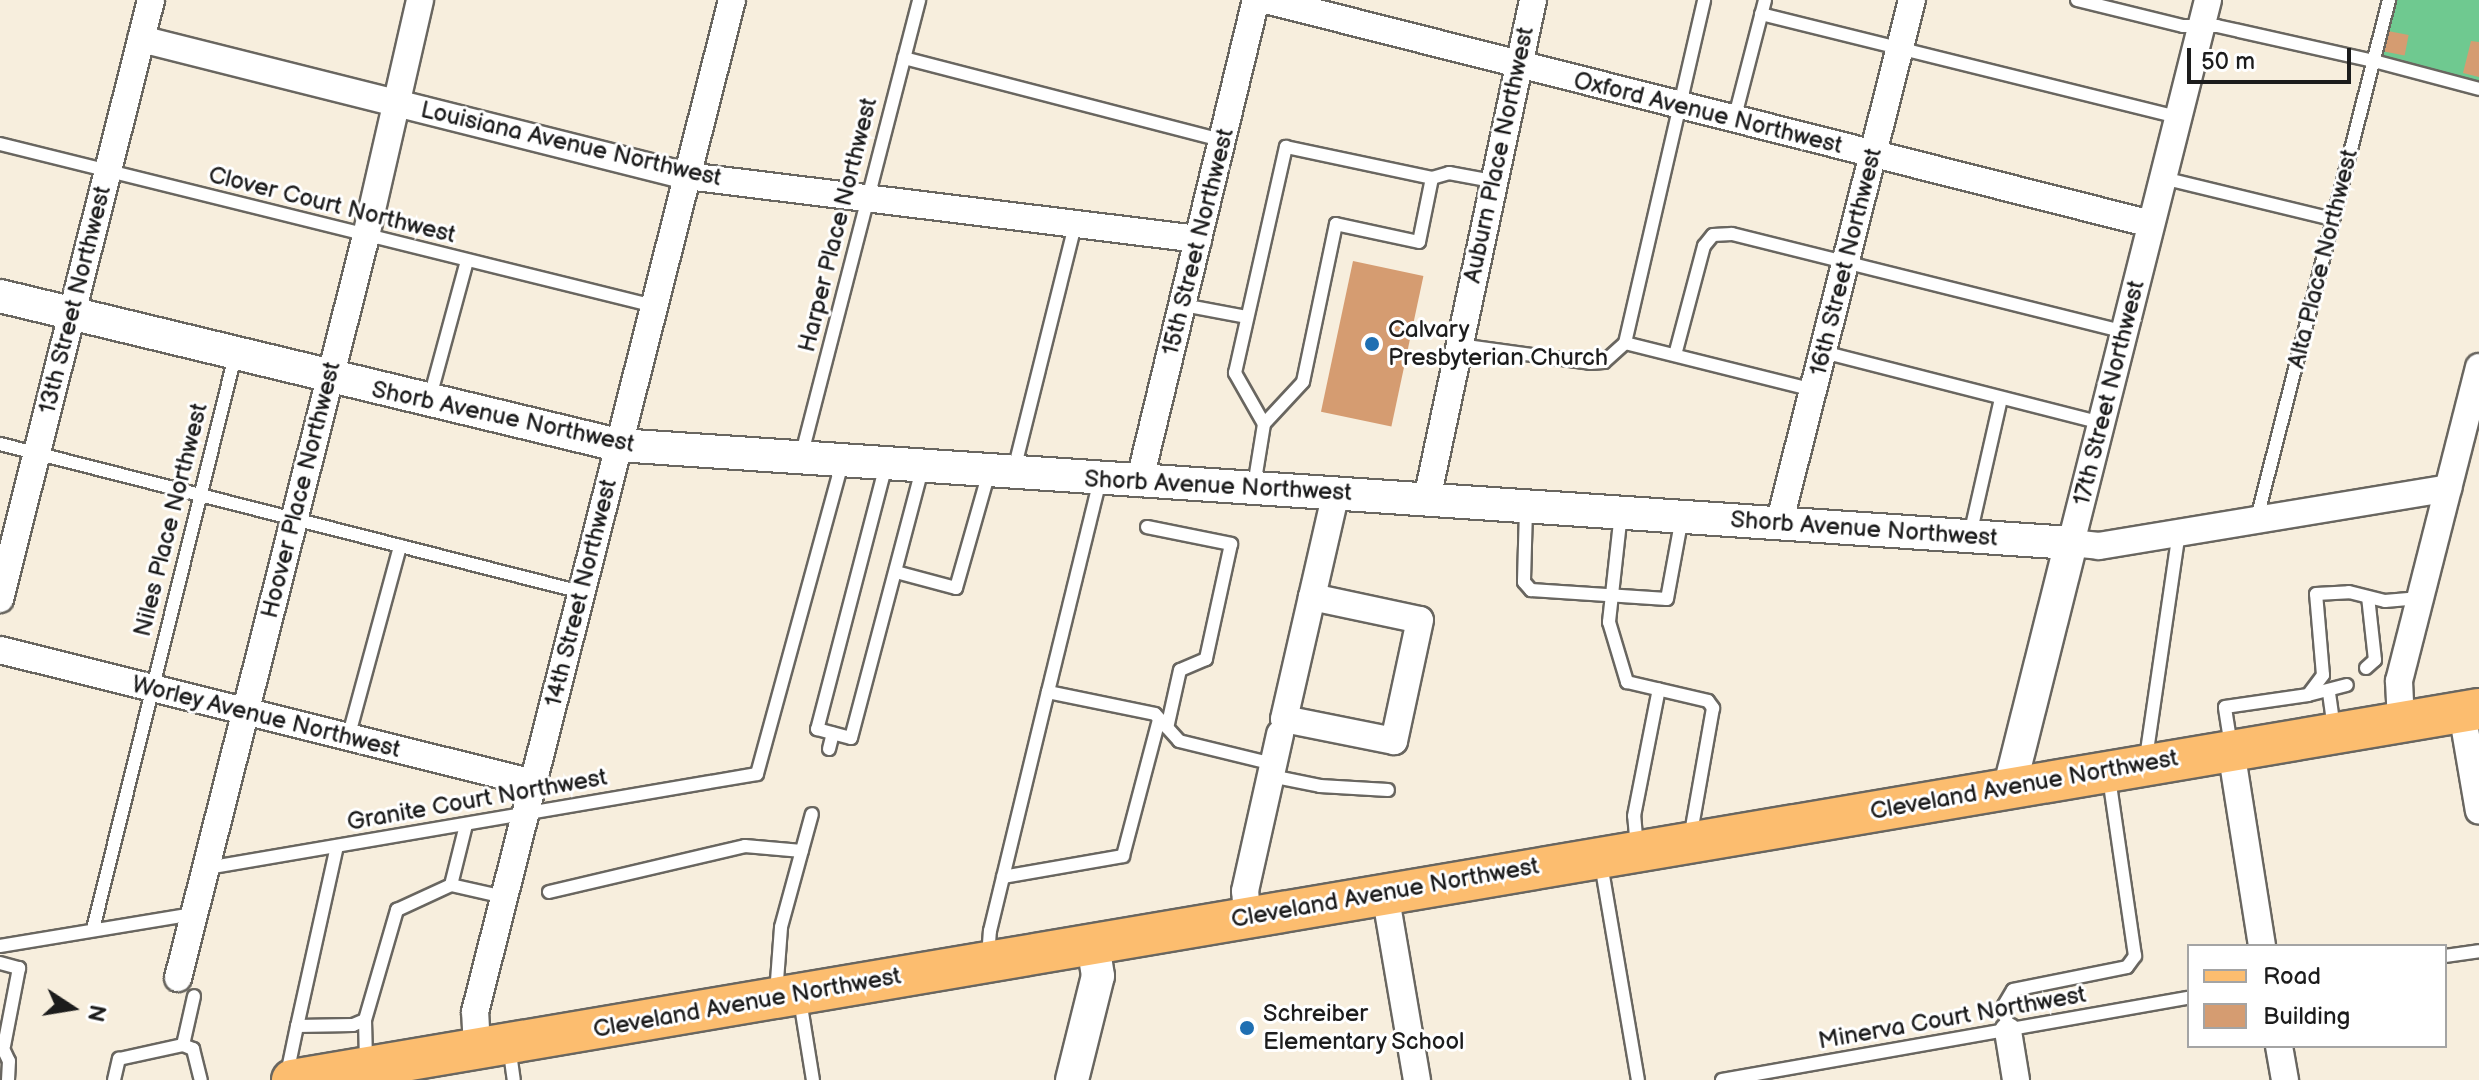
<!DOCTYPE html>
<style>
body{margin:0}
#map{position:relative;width:2479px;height:1080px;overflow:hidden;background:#f7eedd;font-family:"Balsamiq Sans",sans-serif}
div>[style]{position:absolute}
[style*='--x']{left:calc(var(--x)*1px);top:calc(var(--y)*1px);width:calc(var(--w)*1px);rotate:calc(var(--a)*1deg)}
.green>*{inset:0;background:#6fc990}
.building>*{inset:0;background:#d59c71;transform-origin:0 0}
.roads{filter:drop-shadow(2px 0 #696660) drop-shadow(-2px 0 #696660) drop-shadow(0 2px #696660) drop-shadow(0 -2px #696660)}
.service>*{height:12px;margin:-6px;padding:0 6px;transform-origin:6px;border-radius:6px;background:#fff}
.minor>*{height:26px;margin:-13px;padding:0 13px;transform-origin:13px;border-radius:13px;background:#fff}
.tertiary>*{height:32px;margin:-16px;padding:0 16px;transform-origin:16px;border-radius:16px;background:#fff}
.primary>*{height:40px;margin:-20px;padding:0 20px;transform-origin:20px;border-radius:20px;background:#fcbd6f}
.dots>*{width:22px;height:22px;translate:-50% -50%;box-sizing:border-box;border:4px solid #fff;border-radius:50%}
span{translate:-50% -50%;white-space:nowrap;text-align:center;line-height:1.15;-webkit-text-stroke:6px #fff;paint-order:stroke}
.street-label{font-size:24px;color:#1c1c1c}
.poi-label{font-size:24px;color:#1c1c1c}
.left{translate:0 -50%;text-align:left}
.legend{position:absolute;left:2187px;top:944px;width:260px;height:104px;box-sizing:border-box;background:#fff;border:2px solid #a4a4a4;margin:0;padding:10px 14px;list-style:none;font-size:24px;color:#1c1c1c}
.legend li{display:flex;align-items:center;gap:16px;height:40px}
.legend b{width:40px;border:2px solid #a4a4a4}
.north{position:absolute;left:32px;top:968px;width:80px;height:80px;-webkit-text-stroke:6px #fff;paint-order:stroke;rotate:102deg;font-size:22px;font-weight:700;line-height:32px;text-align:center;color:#1c1c1c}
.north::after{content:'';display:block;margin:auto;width:28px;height:36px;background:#1c1c1c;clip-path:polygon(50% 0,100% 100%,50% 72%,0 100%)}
.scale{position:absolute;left:2187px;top:48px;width:164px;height:36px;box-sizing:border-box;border:4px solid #1c1c1c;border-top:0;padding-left:10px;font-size:24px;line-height:28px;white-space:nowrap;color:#1c1c1c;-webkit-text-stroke:6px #fff;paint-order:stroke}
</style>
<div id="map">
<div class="green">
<i style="clip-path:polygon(2393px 0,2479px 0,2479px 83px,2378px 56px)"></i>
</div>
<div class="building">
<i style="left:2388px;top:31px;width:21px;height:21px;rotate:11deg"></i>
<i style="clip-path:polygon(2471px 41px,2479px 42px,2479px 77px,2463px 73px)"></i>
<i style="left:1353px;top:261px;width:72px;height:154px;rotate:12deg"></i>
</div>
<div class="roads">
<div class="service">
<i style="--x:2077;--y:0;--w:109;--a:13.8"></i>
<i style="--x:2183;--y:26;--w:34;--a:0"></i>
<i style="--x:2217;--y:26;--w:161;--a:12.6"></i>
<i style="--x:2374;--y:61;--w:109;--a:14.9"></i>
<i style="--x:1761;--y:14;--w:430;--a:13.9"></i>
<i style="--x:904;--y:58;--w:328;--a:14.5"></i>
<i style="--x:1734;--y:120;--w:124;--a:-75.5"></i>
<i style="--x:0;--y:144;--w:674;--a:13.91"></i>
<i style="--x:1432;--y:178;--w:18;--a:-16"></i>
<i style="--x:1449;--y:173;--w:44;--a:10.5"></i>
<i style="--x:2163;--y:178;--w:175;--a:13.6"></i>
<i style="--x:1183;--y:305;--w:65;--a:10.6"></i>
<i style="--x:1625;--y:343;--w:194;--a:14"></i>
<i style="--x:1459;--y:345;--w:132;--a:7.8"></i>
<i style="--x:1590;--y:363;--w:14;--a:-4"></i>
<i style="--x:1604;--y:362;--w:28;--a:-42"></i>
<i style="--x:1625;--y:343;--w:352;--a:-77"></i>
<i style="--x:1823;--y:352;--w:287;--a:14.3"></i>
<i style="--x:1675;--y:355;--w:113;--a:-75.1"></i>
<i style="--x:1704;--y:246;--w:14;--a:-51"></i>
<i style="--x:1713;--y:235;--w:19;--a:-3"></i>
<i style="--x:1732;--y:234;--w:404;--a:14"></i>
<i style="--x:430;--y:397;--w:141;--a:-74.8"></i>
<i style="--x:0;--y:444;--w:600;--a:14.29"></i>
<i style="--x:801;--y:457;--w:472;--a:-75.5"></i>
<i style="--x:886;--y:465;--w:273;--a:104.6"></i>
<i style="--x:817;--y:729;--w:35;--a:15"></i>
<i style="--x:851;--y:738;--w:278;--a:-75.2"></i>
<i style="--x:1014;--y:470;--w:252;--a:-76"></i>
<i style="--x:1100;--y:480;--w:218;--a:103.8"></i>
<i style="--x:1048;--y:692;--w:109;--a:11.6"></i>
<i style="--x:1155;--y:714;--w:36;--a:48"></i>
<i style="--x:1179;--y:741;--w:97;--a:13.7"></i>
<i style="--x:1254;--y:486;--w:63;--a:-80.8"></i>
<i style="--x:1264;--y:424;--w:59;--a:-119.6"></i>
<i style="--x:1235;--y:373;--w:232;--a:-77.3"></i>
<i style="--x:1286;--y:147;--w:149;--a:12"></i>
<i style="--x:1432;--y:178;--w:65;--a:101.5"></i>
<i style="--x:1419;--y:242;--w:85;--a:-167.8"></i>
<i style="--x:1336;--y:224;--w:161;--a:101.8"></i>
<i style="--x:1303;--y:382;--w:57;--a:132.9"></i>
<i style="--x:1526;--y:509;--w:73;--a:91.6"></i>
<i style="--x:1524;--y:582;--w:11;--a:49"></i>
<i style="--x:1531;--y:590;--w:136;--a:3.8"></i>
<i style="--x:1667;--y:599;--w:83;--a:-79.6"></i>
<i style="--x:1621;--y:513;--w:110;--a:96.3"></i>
<i style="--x:1609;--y:622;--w:63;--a:73.3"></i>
<i style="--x:1627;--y:682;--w:83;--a:13.2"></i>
<i style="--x:1708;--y:701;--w:9;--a:54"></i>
<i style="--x:1713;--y:708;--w:132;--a:100"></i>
<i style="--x:2257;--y:518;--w:535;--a:-75.7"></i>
<i style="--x:1147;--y:527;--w:86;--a:11.4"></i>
<i style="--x:1231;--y:544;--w:118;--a:102.3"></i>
<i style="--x:1206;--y:659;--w:28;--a:157"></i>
<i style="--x:1180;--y:670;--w:59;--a:102.6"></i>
<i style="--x:1970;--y:535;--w:140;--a:-77.2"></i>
<i style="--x:896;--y:572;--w:62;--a:14.9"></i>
<i style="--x:956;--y:588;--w:121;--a:-74.1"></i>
<i style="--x:2366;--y:668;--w:12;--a:-42"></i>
<i style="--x:2375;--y:660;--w:63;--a:-96.3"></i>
<i style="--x:2329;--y:693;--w:36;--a:82"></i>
<i style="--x:2308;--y:695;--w:40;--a:-14.4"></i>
<i style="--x:348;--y:738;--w:199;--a:-74.8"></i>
<i style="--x:2231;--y:746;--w:39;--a:-99"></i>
<i style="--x:2225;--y:707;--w:84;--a:-8.2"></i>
<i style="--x:2308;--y:695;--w:25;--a:-53"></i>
<i style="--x:2323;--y:675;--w:81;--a:-94.9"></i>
<i style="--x:2316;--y:594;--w:33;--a:-3"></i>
<i style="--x:2349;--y:592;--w:37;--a:14"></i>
<i style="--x:2385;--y:601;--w:35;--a:-5"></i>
<i style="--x:829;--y:749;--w:16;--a:-76"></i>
<i style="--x:2146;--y:758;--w:228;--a:-81.7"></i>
<i style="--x:1271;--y:776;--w:50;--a:11.5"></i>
<i style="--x:1320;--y:786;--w:68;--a:3.4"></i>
<i style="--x:337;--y:846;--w:184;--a:102.5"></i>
<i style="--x:297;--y:1026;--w:56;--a:-1"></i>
<i style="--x:353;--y:1025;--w:13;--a:-23"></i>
<i style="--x:365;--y:1020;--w:115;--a:-73.8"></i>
<i style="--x:397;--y:910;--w:60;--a:-24.8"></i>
<i style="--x:451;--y:885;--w:54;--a:12.8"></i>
<i style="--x:1637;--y:848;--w:32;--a:-95"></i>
<i style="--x:1634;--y:816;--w:129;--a:-78.9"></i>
<i style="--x:1601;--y:864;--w:219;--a:80.3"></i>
<i style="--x:207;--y:868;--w:558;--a:-9.7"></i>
<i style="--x:757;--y:774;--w:322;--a:-74.7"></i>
<i style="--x:1003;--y:877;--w:122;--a:-9.9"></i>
<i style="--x:1123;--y:856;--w:141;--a:-75.2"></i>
<i style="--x:451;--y:885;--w:62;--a:-76"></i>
<i style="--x:549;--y:892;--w:201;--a:-13.2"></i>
<i style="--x:745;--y:846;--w:57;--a:5"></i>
<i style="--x:93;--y:929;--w:590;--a:-76.08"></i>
<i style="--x:0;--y:946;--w:196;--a:-9.4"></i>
<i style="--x:2445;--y:956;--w:34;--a:-8"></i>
<i style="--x:988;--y:958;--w:27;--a:-86"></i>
<i style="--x:990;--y:931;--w:246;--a:-76.4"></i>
<i style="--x:0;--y:963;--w:20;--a:15"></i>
<i style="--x:19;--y:968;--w:79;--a:100.9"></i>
<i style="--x:776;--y:994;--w:67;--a:-85.7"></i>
<i style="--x:781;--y:927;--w:117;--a:-74.7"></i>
<i style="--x:800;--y:1000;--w:81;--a:80.8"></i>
<i style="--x:365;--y:1020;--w:41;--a:88.6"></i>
<i style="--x:2008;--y:1031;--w:26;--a:-99"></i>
<i style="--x:2004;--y:1005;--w:17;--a:-59"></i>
<i style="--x:2013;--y:990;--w:116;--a:-11.4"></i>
<i style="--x:2127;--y:967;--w:14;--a:-54"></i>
<i style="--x:2135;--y:956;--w:181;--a:-98.3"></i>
<i style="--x:0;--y:1042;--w:21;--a:65"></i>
<i style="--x:9;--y:1061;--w:19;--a:93"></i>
<i style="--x:183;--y:1045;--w:50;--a:-77.3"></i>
<i style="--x:509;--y:1046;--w:34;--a:82"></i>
<i style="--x:287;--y:1074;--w:49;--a:-78.2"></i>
<i style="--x:114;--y:1080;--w:22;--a:-77"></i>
<i style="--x:119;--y:1059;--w:66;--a:-12.3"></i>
<i style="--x:183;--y:1045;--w:11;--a:22"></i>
<i style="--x:193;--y:1049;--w:32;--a:76"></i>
<i style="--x:1722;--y:1080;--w:474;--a:-10"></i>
</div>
<div class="minor">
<i style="--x:1266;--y:0;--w:913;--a:14.2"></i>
<i style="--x:2208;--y:0;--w:560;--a:104.16"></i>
<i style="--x:2071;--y:543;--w:28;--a:6"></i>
<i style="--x:2099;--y:546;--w:354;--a:-9.4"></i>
<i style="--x:141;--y:39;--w:563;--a:14.09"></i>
<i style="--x:687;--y:176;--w:515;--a:7.03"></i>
<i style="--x:1139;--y:483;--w:497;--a:-76.4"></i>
<i style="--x:1427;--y:499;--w:510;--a:-78.01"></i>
<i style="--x:1779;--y:524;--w:541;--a:-75.76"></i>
<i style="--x:1312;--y:597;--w:110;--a:12"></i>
<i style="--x:1420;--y:620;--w:124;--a:102.1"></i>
<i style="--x:1394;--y:741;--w:112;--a:-168.7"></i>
<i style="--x:1284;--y:719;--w:125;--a:-77.1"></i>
<i style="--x:1312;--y:597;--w:108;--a:-77.1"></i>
<i style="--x:0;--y:599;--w:618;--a:-75.85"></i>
<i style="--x:0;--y:650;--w:549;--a:14.01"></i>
<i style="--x:2462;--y:712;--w:100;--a:80.3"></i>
<i style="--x:2401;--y:722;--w:41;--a:-92.8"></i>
<i style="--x:2399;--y:681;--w:324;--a:-75.7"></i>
<i style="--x:2231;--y:750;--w:198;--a:81"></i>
<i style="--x:1385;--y:893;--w:190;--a:80.3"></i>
<i style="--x:1247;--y:917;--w:26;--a:-94"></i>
<i style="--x:1245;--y:891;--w:161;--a:-77.4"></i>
<i style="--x:178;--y:978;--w:765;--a:-75.78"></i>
<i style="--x:366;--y:236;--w:242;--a:-77.1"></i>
<i style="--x:2008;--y:1031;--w:50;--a:80.7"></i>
<i style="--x:2279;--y:1046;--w:35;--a:80"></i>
<i style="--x:477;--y:1048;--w:36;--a:-93"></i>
<i style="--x:475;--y:1012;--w:1044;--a:-75.75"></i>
</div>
<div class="tertiary">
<i style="--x:0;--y:296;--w:636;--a:13.56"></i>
<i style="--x:618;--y:445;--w:1456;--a:3.86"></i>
<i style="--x:2071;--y:543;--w:251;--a:104.1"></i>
<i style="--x:1072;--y:1080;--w:107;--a:-76"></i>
<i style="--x:1098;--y:976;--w:32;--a:-99"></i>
</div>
<div class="primary">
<i style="--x:292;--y:1080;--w:2218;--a:-9.63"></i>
</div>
</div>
<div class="dots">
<i style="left:1372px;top:344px;background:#1f6fb2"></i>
<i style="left:1247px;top:1028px;background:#1f6fb2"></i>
</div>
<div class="street-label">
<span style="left:1708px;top:113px;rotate:14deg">Oxford Avenue Northwest</span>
<span style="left:571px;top:144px;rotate:13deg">Louisiana Avenue Northwest</span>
<span style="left:1499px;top:155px;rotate:-78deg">Auburn Place Northwest</span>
<span style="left:332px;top:205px;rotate:14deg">Clover Court Northwest</span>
<span style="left:838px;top:225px;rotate:-76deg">Harper Place Northwest</span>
<span style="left:1198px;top:242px;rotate:-76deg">15th Street Northwest</span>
<span style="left:2323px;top:259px;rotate:-76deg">Alta Place Northwest</span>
<span style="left:1846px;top:262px;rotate:-76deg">16th Street Northwest</span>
<span style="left:75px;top:300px;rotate:-76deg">13th Street Northwest</span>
<span style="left:2109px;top:393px;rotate:-76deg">17th Street Northwest</span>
<span style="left:503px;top:417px;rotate:12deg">Shorb Avenue Northwest</span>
<span style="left:1218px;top:486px;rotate:3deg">Shorb Avenue Northwest</span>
<span style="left:301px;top:490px;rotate:-76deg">Hoover Place Northwest</span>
<span style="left:171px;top:520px;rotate:-76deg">Niles Place Northwest</span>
<span style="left:1864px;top:529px;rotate:4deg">Shorb Avenue Northwest</span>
<span style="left:581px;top:593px;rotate:-76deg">14th Street Northwest</span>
<span style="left:266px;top:717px;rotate:14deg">Worley Avenue Northwest</span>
<span style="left:2024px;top:785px;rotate:-10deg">Cleveland Avenue Northwest</span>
<span style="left:477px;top:800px;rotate:-10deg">Granite Court Northwest</span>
<span style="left:1385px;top:893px;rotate:-10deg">Cleveland Avenue Northwest</span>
<span style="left:747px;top:1003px;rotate:-10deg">Cleveland Avenue Northwest</span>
<span style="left:1952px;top:1018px;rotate:-10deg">Minerva Court Northwest</span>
</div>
<div class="poi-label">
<span class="left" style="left:1388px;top:344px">Calvary<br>Presbyterian Church</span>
<span class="left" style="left:1263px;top:1028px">Schreiber<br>Elementary School</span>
</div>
<ul class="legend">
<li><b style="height:10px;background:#fcbd6f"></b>Road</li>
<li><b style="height:22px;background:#d59c71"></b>Building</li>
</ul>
<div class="north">N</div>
<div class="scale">50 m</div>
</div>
